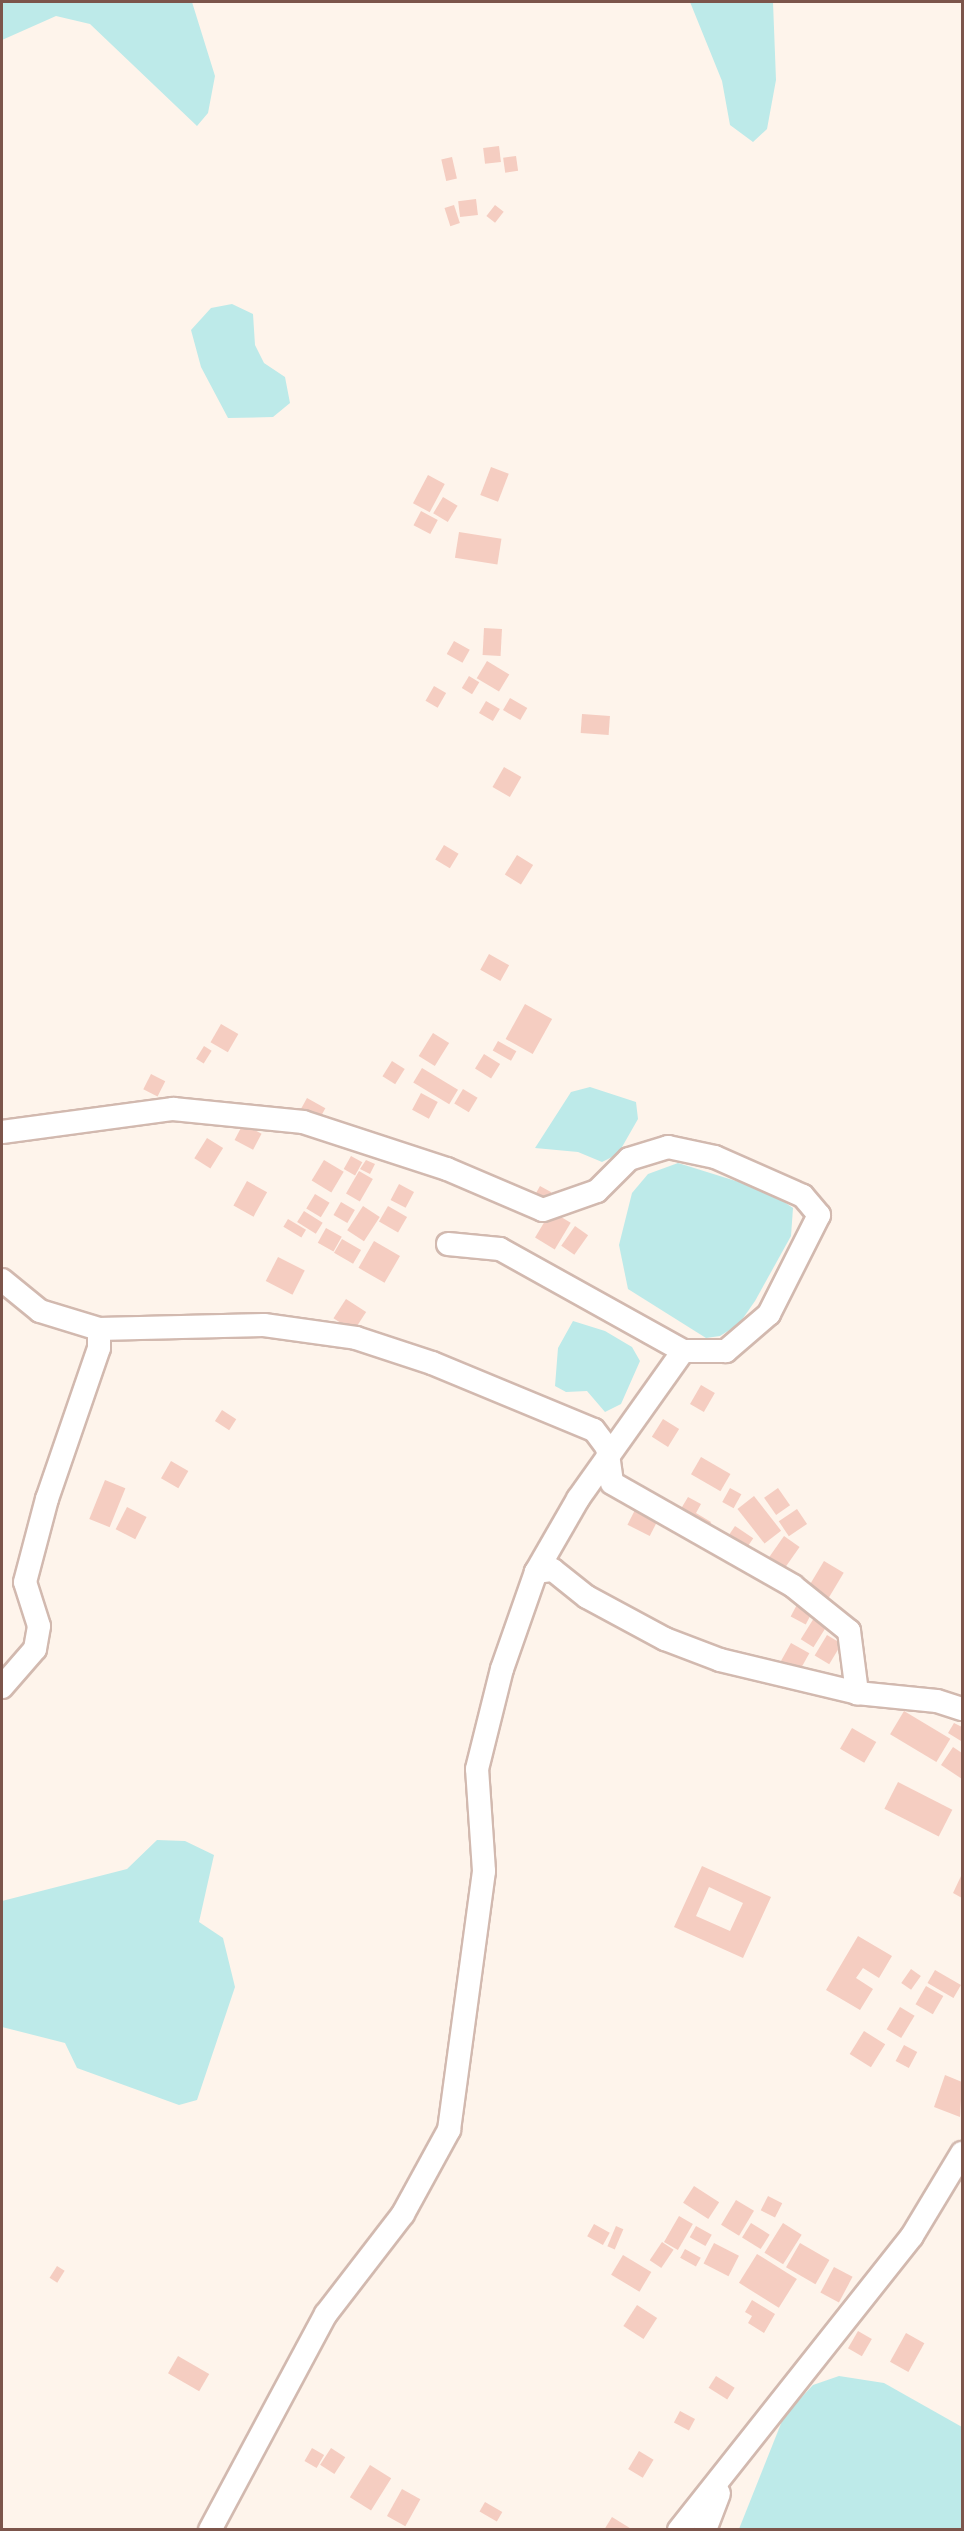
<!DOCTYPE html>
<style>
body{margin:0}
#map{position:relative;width:964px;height:2531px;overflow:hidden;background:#fef4eb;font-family:Rubik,sans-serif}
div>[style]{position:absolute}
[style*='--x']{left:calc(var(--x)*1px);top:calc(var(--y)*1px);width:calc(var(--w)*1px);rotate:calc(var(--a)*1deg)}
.water>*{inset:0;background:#bdeae9}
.building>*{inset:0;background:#f5cdc1;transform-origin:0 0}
.roads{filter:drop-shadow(2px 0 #d2b9af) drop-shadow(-2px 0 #d2b9af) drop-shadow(0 2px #d2b9af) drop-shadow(0 -2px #d2b9af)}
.minor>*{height:22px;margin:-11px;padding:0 11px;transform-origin:11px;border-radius:11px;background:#fff}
span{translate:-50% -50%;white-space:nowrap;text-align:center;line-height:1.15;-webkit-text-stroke:4.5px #fff8f3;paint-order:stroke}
.frame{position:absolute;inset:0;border:3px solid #7c554b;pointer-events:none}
</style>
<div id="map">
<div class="water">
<i style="clip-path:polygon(2px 2px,192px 2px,215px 76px,208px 113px,197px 126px,90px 24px,56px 16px,2px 40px)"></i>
<i style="clip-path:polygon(690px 2px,773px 2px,776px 80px,767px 129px,753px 142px,730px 125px,722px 81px)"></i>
<i style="clip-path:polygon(232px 304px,253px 314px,255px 345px,264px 363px,285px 377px,290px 403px,273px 417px,228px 418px,201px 367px,191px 330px,211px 308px)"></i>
<i style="clip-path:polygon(590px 1087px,636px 1102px,638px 1119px,618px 1154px,602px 1162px,578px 1152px,535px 1148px,571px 1092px)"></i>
<i style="clip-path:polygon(678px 1163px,768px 1191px,793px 1208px,791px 1236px,755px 1301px,739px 1324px,720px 1336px,706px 1338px,628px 1289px,619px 1245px,632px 1193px,648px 1174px)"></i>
<i style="clip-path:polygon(573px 1321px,605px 1331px,632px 1347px,640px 1361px,621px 1404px,605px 1412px,587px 1391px,566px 1392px,555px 1386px,558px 1348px)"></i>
<i style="clip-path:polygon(157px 1840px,185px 1841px,214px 1855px,199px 1922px,223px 1938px,235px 1987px,197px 2100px,179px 2105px,77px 2068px,65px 2043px,2px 2027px,2px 1901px,127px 1869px)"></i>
<i style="clip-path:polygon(839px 2376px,884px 2383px,962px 2427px,962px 2529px,739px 2529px,784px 2416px,813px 2385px)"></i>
</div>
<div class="building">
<i style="left:499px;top:146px;width:16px;height:16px;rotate:83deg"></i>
<i style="left:516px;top:156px;width:15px;height:13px;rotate:82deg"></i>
<i style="left:452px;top:157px;width:22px;height:11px;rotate:77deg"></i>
<i style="left:476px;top:199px;width:16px;height:18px;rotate:83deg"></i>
<i style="left:454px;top:205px;width:19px;height:10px;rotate:72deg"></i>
<i style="left:495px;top:205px;width:11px;height:14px;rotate:38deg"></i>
<i style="left:491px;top:467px;width:19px;height:30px;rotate:21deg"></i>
<i style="left:428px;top:475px;width:19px;height:32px;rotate:28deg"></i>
<i style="left:443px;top:497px;width:17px;height:19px;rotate:31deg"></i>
<i style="left:421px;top:511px;width:19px;height:16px;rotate:28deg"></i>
<i style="left:459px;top:532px;width:43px;height:26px;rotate:9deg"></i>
<i style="left:484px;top:628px;width:18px;height:27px;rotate:3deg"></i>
<i style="left:454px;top:641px;width:18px;height:15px;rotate:29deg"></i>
<i style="left:487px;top:661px;width:26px;height:20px;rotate:31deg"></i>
<i style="left:469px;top:676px;width:12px;height:14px;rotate:31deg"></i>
<i style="left:434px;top:686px;width:14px;height:17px;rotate:30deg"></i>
<i style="left:510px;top:698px;width:20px;height:14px;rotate:30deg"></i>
<i style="left:486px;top:701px;width:16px;height:14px;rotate:30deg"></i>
<i style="left:582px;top:714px;width:28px;height:19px;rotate:4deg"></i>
<i style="left:504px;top:767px;width:20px;height:23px;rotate:30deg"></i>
<i style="left:444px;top:845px;width:17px;height:17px;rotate:31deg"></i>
<i style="left:517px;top:855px;width:19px;height:23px;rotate:32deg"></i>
<i style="left:489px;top:954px;width:23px;height:18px;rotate:29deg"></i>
<i style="left:525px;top:1004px;width:31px;height:40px;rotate:29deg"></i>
<i style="left:221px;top:1024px;width:20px;height:21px;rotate:30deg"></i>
<i style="left:433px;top:1033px;width:19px;height:27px;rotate:32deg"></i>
<i style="left:498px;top:1041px;width:21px;height:11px;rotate:29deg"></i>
<i style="left:204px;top:1046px;width:9px;height:15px;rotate:32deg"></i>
<i style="left:484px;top:1054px;width:19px;height:17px;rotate:32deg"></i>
<i style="left:392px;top:1061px;width:15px;height:18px;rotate:32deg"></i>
<i style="left:422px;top:1068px;width:42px;height:17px;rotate:31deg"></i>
<i style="left:151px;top:1074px;width:16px;height:17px;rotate:27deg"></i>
<i style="left:463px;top:1089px;width:17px;height:17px;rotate:31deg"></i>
<i style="left:421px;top:1093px;width:19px;height:19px;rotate:28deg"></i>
<i style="left:307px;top:1098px;width:21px;height:16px;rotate:29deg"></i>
<i style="left:243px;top:1124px;width:21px;height:18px;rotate:28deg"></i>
<i style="left:207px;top:1138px;width:19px;height:24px;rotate:32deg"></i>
<i style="left:351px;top:1156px;width:13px;height:15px;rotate:29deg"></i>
<i style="left:324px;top:1160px;width:23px;height:24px;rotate:31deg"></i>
<i style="clip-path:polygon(366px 1160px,375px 1164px,370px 1174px,360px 1169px)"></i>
<i style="left:359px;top:1171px;width:16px;height:26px;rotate:30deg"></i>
<i style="left:247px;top:1181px;width:23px;height:28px;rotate:29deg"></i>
<i style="left:399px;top:1184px;width:17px;height:18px;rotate:28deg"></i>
<i style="left:540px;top:1186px;width:13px;height:15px;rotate:29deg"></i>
<i style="left:315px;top:1194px;width:17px;height:17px;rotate:31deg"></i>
<i style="left:341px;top:1202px;width:16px;height:15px;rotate:30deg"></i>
<i style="left:363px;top:1206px;width:20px;height:29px;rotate:33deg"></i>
<i style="left:388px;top:1206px;width:22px;height:18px;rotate:30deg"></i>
<i style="left:304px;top:1211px;width:22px;height:13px;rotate:32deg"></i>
<i style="left:551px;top:1211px;width:23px;height:31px;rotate:31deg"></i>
<i style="left:288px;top:1219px;width:21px;height:9px;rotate:31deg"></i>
<i style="left:575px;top:1226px;width:16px;height:24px;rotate:35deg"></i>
<i style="left:326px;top:1228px;width:18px;height:17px;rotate:29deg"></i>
<i style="left:342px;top:1239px;width:22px;height:16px;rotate:30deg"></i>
<i style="left:374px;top:1241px;width:30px;height:31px;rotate:30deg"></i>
<i style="left:278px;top:1257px;width:30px;height:27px;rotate:27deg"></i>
<i style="left:346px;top:1299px;width:24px;height:23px;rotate:33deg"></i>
<i style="left:701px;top:1385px;width:16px;height:22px;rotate:30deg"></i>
<i style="left:222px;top:1410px;width:17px;height:13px;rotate:33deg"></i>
<i style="left:663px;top:1419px;width:19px;height:21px;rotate:32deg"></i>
<i style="left:701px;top:1457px;width:34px;height:20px;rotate:30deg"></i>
<i style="left:171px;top:1461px;width:20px;height:20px;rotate:30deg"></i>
<i style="left:105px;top:1480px;width:22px;height:42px;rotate:22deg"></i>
<i style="left:730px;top:1488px;width:13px;height:16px;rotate:29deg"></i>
<i style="left:778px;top:1488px;width:21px;height:17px;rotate:55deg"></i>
<i style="left:754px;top:1496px;width:44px;height:21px;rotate:52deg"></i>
<i style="clip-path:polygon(688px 1497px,701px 1504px,696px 1513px,711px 1522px,705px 1534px,676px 1517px)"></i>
<i style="left:637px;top:1506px;width:25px;height:21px;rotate:27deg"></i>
<i style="left:127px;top:1507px;width:22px;height:25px;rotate:27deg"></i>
<i style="left:797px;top:1509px;width:18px;height:22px;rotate:56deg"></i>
<i style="left:735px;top:1526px;width:22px;height:22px;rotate:34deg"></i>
<i style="left:784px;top:1536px;width:19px;height:33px;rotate:35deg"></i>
<i style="left:824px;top:1561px;width:23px;height:34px;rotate:31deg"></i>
<i style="left:801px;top:1597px;width:17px;height:22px;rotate:28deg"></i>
<i style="left:814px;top:1618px;width:15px;height:25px;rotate:32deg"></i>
<i style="left:827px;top:1635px;width:17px;height:24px;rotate:31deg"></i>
<i style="left:791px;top:1643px;width:21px;height:21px;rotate:29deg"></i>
<i style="left:904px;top:1711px;width:54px;height:27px;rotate:31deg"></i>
<i style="clip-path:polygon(954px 1723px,962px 1727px,961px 1741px,948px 1733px)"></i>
<i style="left:852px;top:1728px;width:28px;height:24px;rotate:30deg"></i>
<i style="clip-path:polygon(953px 1747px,962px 1753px,962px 1779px,941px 1765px)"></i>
<i style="left:898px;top:1782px;width:61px;height:30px;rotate:27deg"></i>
<i style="clip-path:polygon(evenodd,702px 1866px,771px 1897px,743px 1958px,674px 1927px,702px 1866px,709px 1887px,743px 1903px,730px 1931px,696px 1916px,709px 1887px)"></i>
<i style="clip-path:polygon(962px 1874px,962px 1898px,953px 1893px)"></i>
<i style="clip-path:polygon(858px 1936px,892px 1956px,879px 1978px,863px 1968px,856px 1978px,873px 1989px,860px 2010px,826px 1990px)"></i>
<i style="left:911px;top:1969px;width:12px;height:17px;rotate:35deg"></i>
<i style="left:935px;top:1970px;width:30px;height:15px;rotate:30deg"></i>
<i style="left:926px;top:1986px;width:20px;height:21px;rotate:30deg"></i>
<i style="left:900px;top:2007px;width:17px;height:26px;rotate:31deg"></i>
<i style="left:864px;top:2031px;width:25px;height:27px;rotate:32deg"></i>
<i style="left:904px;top:2045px;width:15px;height:18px;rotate:28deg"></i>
<i style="clip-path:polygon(945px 2075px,962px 2082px,960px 2117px,934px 2107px)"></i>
<i style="left:694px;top:2186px;width:30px;height:20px;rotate:33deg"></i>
<i style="left:768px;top:2196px;width:16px;height:16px;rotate:27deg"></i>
<i style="left:736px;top:2200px;width:21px;height:29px;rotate:31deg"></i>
<i style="left:679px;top:2216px;width:16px;height:30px;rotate:30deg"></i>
<i style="left:751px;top:2223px;width:22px;height:17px;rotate:32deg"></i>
<i style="left:783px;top:2223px;width:22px;height:35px;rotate:32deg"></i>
<i style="left:594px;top:2224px;width:18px;height:14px;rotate:29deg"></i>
<i style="left:616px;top:2226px;width:8px;height:22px;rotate:23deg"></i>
<i style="left:696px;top:2226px;width:18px;height:13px;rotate:29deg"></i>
<i style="left:662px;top:2242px;width:14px;height:22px;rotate:34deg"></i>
<i style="left:714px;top:2243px;width:28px;height:23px;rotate:27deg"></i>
<i style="left:800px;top:2243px;width:34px;height:28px;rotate:30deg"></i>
<i style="left:685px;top:2249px;width:18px;height:10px;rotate:29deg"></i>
<i style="left:757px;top:2254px;width:47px;height:34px;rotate:32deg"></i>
<i style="left:623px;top:2255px;width:33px;height:23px;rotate:31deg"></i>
<i style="left:57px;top:2266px;width:9px;height:14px;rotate:32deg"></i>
<i style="left:834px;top:2267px;width:21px;height:29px;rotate:28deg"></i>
<i style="clip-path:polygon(752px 2300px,775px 2314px,764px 2333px,748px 2323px,752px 2316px,745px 2312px)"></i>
<i style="left:637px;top:2305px;width:24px;height:25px;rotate:33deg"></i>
<i style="left:858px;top:2331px;width:16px;height:20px;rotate:30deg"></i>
<i style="left:906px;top:2333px;width:21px;height:33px;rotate:29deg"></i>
<i style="left:178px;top:2356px;width:36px;height:20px;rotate:30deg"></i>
<i style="left:716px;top:2376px;width:22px;height:14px;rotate:32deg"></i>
<i style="left:680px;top:2411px;width:17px;height:13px;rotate:28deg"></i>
<i style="left:312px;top:2448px;width:14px;height:15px;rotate:30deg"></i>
<i style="left:331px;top:2448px;width:17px;height:20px;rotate:33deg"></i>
<i style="left:639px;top:2451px;width:17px;height:21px;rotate:31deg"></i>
<i style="left:370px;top:2465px;width:25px;height:38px;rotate:32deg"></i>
<i style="left:402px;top:2489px;width:21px;height:31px;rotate:29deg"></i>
<i style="left:485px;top:2502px;width:20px;height:11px;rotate:30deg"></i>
<i style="clip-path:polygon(612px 2517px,633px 2530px,604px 2530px)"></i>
</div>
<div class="roads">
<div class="minor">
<i style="--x:2;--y:1132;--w:173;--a:-7.7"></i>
<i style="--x:173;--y:1109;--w:131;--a:5.7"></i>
<i style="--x:303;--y:1122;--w:151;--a:18.1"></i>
<i style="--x:447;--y:1169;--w:104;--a:23.1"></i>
<i style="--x:543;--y:1210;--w:57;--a:-19.4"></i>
<i style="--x:597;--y:1191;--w:45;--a:-45"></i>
<i style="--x:629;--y:1159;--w:41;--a:-17.1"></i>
<i style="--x:668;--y:1147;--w:48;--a:12"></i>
<i style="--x:715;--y:1157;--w:96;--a:23.9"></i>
<i style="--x:803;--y:1196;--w:25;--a:50"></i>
<i style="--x:819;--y:1215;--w:111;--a:116.8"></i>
<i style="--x:769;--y:1314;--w:57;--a:139.3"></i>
<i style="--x:726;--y:1351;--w:43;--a:180"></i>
<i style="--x:683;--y:1351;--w:181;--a:125.4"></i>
<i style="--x:578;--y:1499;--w:84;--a:119.9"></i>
<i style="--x:448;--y:1244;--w:52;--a:5.5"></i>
<i style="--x:500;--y:1249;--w:210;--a:29.1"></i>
<i style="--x:2;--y:1280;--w:49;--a:39.2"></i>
<i style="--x:40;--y:1311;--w:62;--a:17"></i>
<i style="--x:99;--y:1329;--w:165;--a:-1.4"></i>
<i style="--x:264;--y:1325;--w:93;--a:8"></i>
<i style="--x:356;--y:1338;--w:80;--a:18.2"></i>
<i style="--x:432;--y:1363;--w:175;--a:22.5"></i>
<i style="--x:594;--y:1430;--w:21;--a:53"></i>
<i style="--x:607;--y:1447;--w:36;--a:82"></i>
<i style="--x:612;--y:1483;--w:208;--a:29.6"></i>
<i style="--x:793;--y:1586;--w:72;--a:38.8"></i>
<i style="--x:849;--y:1631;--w:63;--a:82.6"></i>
<i style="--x:2;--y:1687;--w:50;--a:-49"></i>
<i style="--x:35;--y:1649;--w:23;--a:-80"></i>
<i style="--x:39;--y:1626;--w:46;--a:-107.7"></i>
<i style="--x:25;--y:1582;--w:86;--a:-75.2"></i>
<i style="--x:47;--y:1499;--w:160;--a:-71"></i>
<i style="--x:99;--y:1348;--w:19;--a:-90"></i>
<i style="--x:210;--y:2530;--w:245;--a:-61.8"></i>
<i style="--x:326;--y:2314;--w:126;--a:-52.4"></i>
<i style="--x:403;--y:2214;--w:96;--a:-61.3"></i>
<i style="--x:449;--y:2130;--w:261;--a:-82.3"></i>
<i style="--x:484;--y:1871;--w:102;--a:-93.9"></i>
<i style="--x:477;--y:1769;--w:103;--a:-76"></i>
<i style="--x:502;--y:1669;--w:103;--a:-70.7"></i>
<i style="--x:536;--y:1572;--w:17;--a:-7"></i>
<i style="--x:553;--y:1570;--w:43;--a:38.5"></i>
<i style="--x:587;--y:1597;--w:89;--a:28.3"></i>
<i style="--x:665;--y:1639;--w:59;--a:20.9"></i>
<i style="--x:720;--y:1660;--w:141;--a:13.5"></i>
<i style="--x:857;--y:1693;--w:80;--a:5.7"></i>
<i style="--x:937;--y:1701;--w:26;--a:18"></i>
<i style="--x:679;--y:2530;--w:375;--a:-51.6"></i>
<i style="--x:912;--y:2236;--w:97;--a:-58.9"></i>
<i style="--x:705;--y:2530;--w:39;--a:-69"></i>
</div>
</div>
<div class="frame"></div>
</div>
